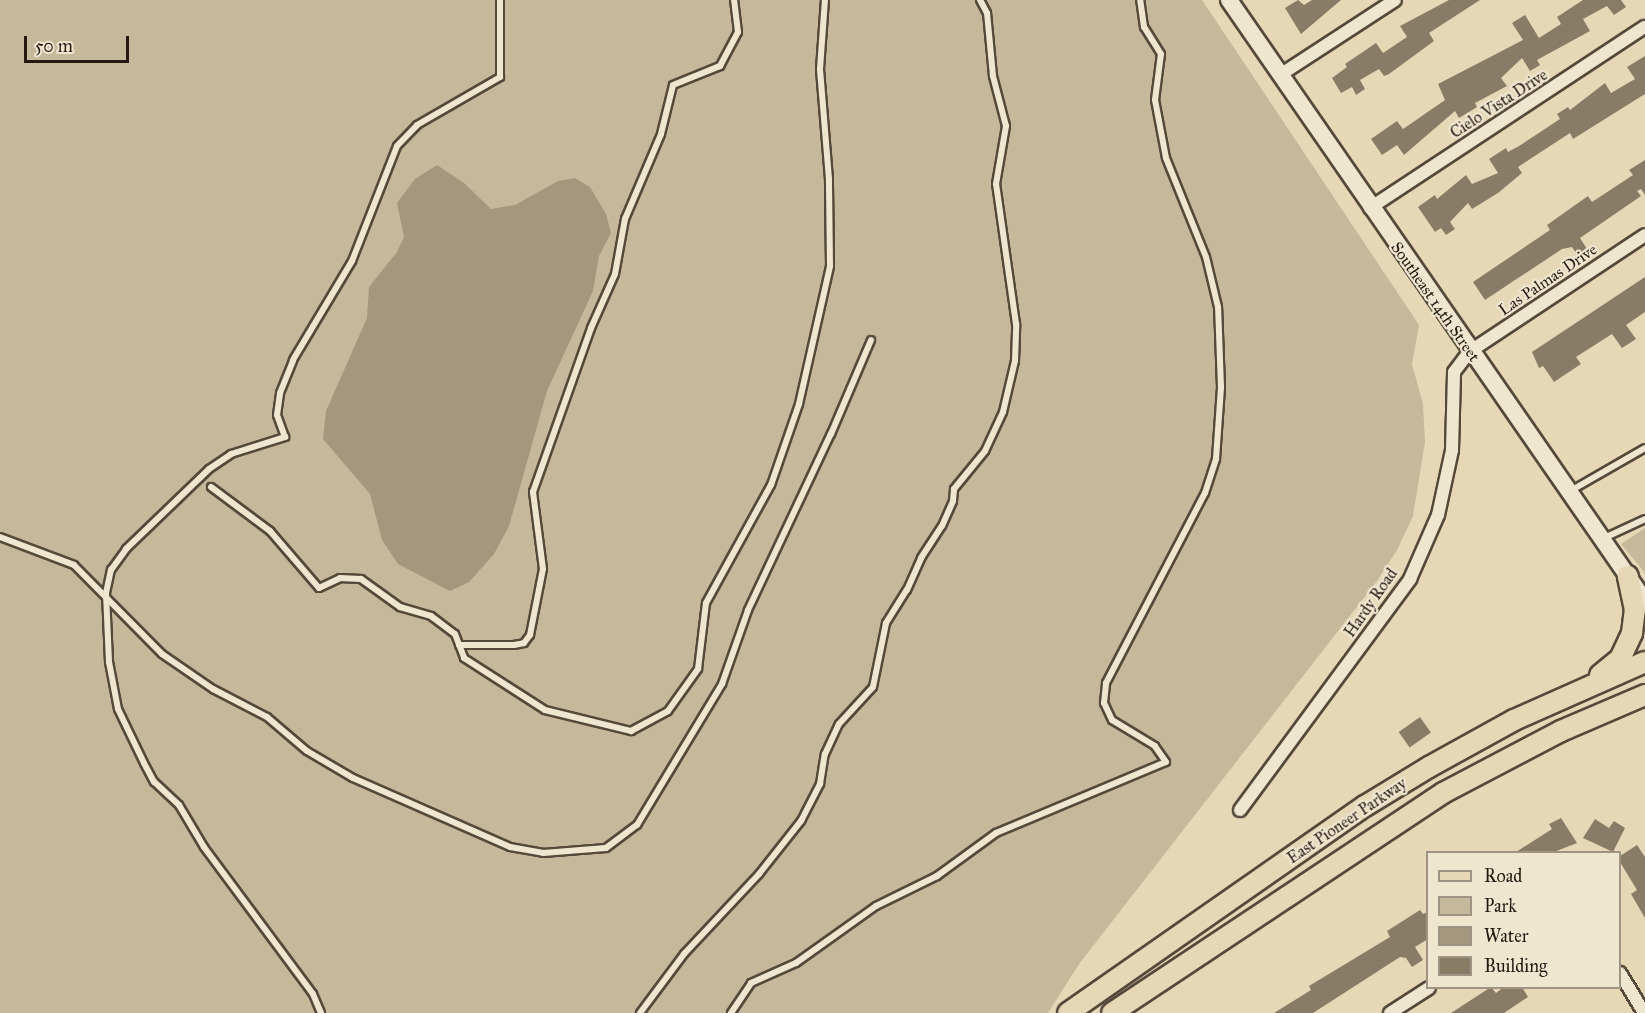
<!DOCTYPE html>
<style>
body{margin:0}
#map{position:relative;width:1645px;height:1013px;overflow:hidden;background:#e6d8b7;font-family:"IM FELL Great Primer",serif}
div>[style]{position:absolute}
[style*='--x']{left:calc(var(--x)*1px);top:calc(var(--y)*1px);width:calc(var(--w)*1px);rotate:calc(var(--a)*1deg)}
.green>*{inset:0;background:#c5b89b}
.water>*{inset:0;background:#a4977e}
.building>*{inset:0;background:#897c67;transform-origin:0 0}
.roads{filter:drop-shadow(2px 0 #55493a) drop-shadow(-2px 0 #55493a) drop-shadow(0 2px #55493a) drop-shadow(0 -2px #55493a)}
.lane>*{height:6px;margin:-3px;padding:0 3px;transform-origin:3px;border-radius:3px;background:#efe6d0}
.street>*{height:12px;margin:-6px;padding:0 6px;transform-origin:6px;border-radius:6px;background:#efe6d0}
.secondary>*{height:16px;margin:-8px;padding:0 8px;transform-origin:8px;border-radius:8px;background:#efe6d0}
.primary>*{height:20px;margin:-10px;padding:0 10px;transform-origin:10px;border-radius:10px;background:#e6d8b7}
span{translate:-50% -50%;white-space:nowrap;text-align:center;line-height:1.15;-webkit-text-stroke:4.5px #efe6d0;paint-order:stroke}
.street-label{font-size:16px;color:#251910}
.legend{position:absolute;left:1426px;top:851px;width:195px;height:138px;box-sizing:border-box;background:#efe6d0;border:2px solid #9e9483;margin:0;padding:8px 10px;list-style:none;font-size:18px;color:#251910}
.legend li{display:flex;align-items:center;gap:12px;height:30px}
.legend b{width:30px;border:2px solid #9e9483}
.scale{position:absolute;left:24px;top:36px;width:105px;height:27px;box-sizing:border-box;border:3px solid #251910;border-top:0;padding-left:8px;font-size:18px;line-height:21px;white-space:nowrap;color:#251910;-webkit-text-stroke:4px #efe6d0;paint-order:stroke}
</style>
<div id="map">
<div class="green">
<i style="clip-path:polygon(0 0,1202px 0,1419px 325px,1412px 364px,1423px 404px,1425px 442px,1413px 516px,1397px 550px,1377px 581px,1079px 964px,1048px 1013px,0 1013px)"></i>
<i style="clip-path:polygon(1645px 528px,1645px 573px,1621px 544px)"></i>
</div>
<div class="water">
<i style="clip-path:polygon(437px 165px,464px 183px,491px 209px,515px 205px,558px 181px,575px 178px,590px 187px,606px 214px,611px 233px,599px 256px,593px 291px,547px 391px,509px 526px,494px 554px,469px 582px,450px 591px,398px 564px,382px 540px,370px 494px,323px 439px,326px 411px,367px 318px,369px 287px,397px 252px,404px 237px,397px 203px,415px 179px)"></i>
</div>
<div class="building">
<i style="clip-path:polygon(1298px 0,1304px 5px,1312px 0,1341px 0,1301px 34px,1285px 8px)"></i>
<i style="clip-path:polygon(1449px 0,1480px 0,1429px 33px,1434px 41px,1389px 74px,1384px 76px,1379px 69px,1360px 80px,1365px 89px,1356px 95px,1352px 87px,1341px 93px,1332px 78px,1347px 67px,1345px 64px,1376px 43px,1383px 53px,1407px 37px,1400px 26px)"></i>
<i style="clip-path:polygon(1583px 0,1621px 0,1626px 7px,1614px 15px,1607px 6px,1583px 19px,1590px 31px,1537px 60px,1540px 65px,1530px 71px,1522px 58px,1501px 78px,1507px 86px,1475px 103px,1477px 107px,1459px 118px,1455px 111px,1404px 155px,1397px 145px,1382px 155px,1371px 139px,1397px 121px,1403px 129px,1445px 100px,1438px 84px,1523px 40px,1512px 23px,1525px 15px,1539px 38px,1561px 24px,1557px 17px)"></i>
<i style="clip-path:polygon(1645px 56px,1645px 94px,1573px 139px,1570px 133px,1518px 167px,1522px 173px,1498px 193px,1472px 209px,1468px 203px,1450px 222px,1455px 229px,1446px 235px,1441px 228px,1435px 232px,1418px 207px,1435px 195px,1437px 199px,1466px 175px,1472px 184px,1498px 173px,1489px 159px,1506px 148px,1508px 152px,1519px 146px,1560px 119px,1557px 114px,1568px 107px,1570px 110px,1605px 83px,1611px 93px,1635px 79px,1627px 67px)"></i>
<i style="clip-path:polygon(1645px 160px,1645px 195px,1641px 189px,1637px 191px,1641px 196px,1580px 238px,1587px 249px,1578px 256px,1572px 247px,1562px 249px,1485px 300px,1473px 282px,1550px 230px,1547px 225px,1588px 196px,1592px 202px,1633px 175px,1629px 170px)"></i>
<i style="clip-path:polygon(1645px 277px,1645px 312px,1626px 325px,1636px 339px,1622px 348px,1612px 334px,1576px 357px,1581px 364px,1554px 382px,1543px 366px,1539px 368px,1532px 352px)"></i>
<i style="left:1420px;top:717px;width:19px;height:26px;rotate:55deg"></i>
<i style="clip-path:polygon(1561px 818px,1577px 843px,1554px 852px,1516px 852px,1552px 829px,1549px 824px)"></i>
<i style="clip-path:polygon(1595px 819px,1609px 828px,1614px 821px,1625px 828px,1613px 852px,1583px 838px)"></i>
<i style="clip-path:polygon(1637px 845px,1645px 857px,1645px 918px,1631px 894px,1637px 890px,1620px 862px,1620px 856px)"></i>
<i style="clip-path:polygon(1420px 910px,1423px 914px,1428px 912px,1428px 939px,1415px 947px,1423px 960px,1412px 967px,1406px 958px,1400px 957px,1313px 1013px,1274px 1013px,1311px 990px,1309px 986px,1390px 937px,1387px 931px)"></i>
<i style="clip-path:polygon(1491px 987px,1496px 993px,1504px 987px,1522px 987px,1528px 997px,1504px 1013px,1451px 1013px)"></i>
</div>
<div class="roads">
<div class="lane">
<i style="--x:211;--y:487;--w:74;--a:36.7"></i>
<i style="--x:270;--y:531;--w:75;--a:49.3"></i>
<i style="--x:319;--y:588;--w:23;--a:-25"></i>
<i style="--x:340;--y:578;--w:21;--a:3"></i>
<i style="--x:361;--y:579;--w:48;--a:35.7"></i>
<i style="--x:400;--y:607;--w:32;--a:16"></i>
<i style="--x:431;--y:616;--w:30;--a:37"></i>
<i style="--x:455;--y:634;--w:26;--a:69"></i>
<i style="--x:464;--y:658;--w:96;--a:32.7"></i>
<i style="--x:545;--y:710;--w:89;--a:13.7"></i>
<i style="--x:631;--y:731;--w:42;--a:-28.4"></i>
<i style="--x:668;--y:711;--w:52;--a:-54.5"></i>
<i style="--x:698;--y:669;--w:66;--a:-83.1"></i>
<i style="--x:706;--y:603;--w:135;--a:-61.2"></i>
<i style="--x:771;--y:485;--w:86;--a:-70.9"></i>
<i style="--x:799;--y:404;--w:141;--a:-77.3"></i>
<i style="--x:830;--y:266;--w:87;--a:-90.7"></i>
<i style="--x:829;--y:179;--w:110;--a:-94.7"></i>
<i style="--x:820;--y:69;--w:69;--a:-85.9"></i>
<i style="--x:1572;--y:490;--w:84;--a:-29.9"></i>
<i style="--x:0;--y:537;--w:79;--a:20.7"></i>
<i style="--x:74;--y:565;--w:125;--a:45.3"></i>
<i style="--x:162;--y:654;--w:62;--a:34.5"></i>
<i style="--x:213;--y:689;--w:61;--a:27.4"></i>
<i style="--x:267;--y:717;--w:52;--a:40.4"></i>
<i style="--x:307;--y:751;--w:53;--a:30.4"></i>
<i style="--x:353;--y:778;--w:171;--a:23.7"></i>
<i style="--x:510;--y:847;--w:34;--a:10"></i>
<i style="--x:543;--y:853;--w:63;--a:-4.5"></i>
<i style="--x:606;--y:848;--w:39;--a:-37"></i>
<i style="--x:637;--y:825;--w:165;--a:-58.9"></i>
<i style="--x:722;--y:684;--w:78;--a:-70.6"></i>
<i style="--x:748;--y:610;--w:195;--a:-64.8"></i>
<i style="--x:831;--y:434;--w:102;--a:-66.9"></i>
<i style="--x:1602;--y:539;--w:47;--a:-24.9"></i>
<i style="--x:459;--y:645;--w:55;--a:0"></i>
<i style="--x:514;--y:645;--w:10;--a:-11"></i>
<i style="--x:524;--y:643;--w:10;--a:-53"></i>
<i style="--x:530;--y:635;--w:67;--a:-78.9"></i>
<i style="--x:543;--y:569;--w:78;--a:-97.4"></i>
<i style="--x:533;--y:492;--w:174;--a:-70.5"></i>
<i style="--x:591;--y:328;--w:59;--a:-66"></i>
<i style="--x:615;--y:274;--w:56;--a:-79.7"></i>
<i style="--x:625;--y:219;--w:92;--a:-67"></i>
<i style="--x:661;--y:134;--w:50;--a:-76.2"></i>
<i style="--x:673;--y:85;--w:51;--a:-22"></i>
<i style="--x:720;--y:66;--w:38;--a:-62"></i>
<i style="--x:738;--y:32;--w:32;--a:-97"></i>
<i style="--x:321;--y:1013;--w:21;--a:-113"></i>
<i style="--x:313;--y:994;--w:183;--a:-126.6"></i>
<i style="--x:204;--y:847;--w:49;--a:-120.8"></i>
<i style="--x:179;--y:805;--w:34;--a:-137"></i>
<i style="--x:154;--y:782;--w:21;--a:-118"></i>
<i style="--x:144;--y:763;--w:60;--a:-115.7"></i>
<i style="--x:118;--y:709;--w:48;--a:-100.8"></i>
<i style="--x:109;--y:662;--w:69;--a:-92.5"></i>
<i style="--x:106;--y:593;--w:24;--a:-78"></i>
<i style="--x:111;--y:570;--w:26;--a:-54"></i>
<i style="--x:126;--y:549;--w:115;--a:-43.9"></i>
<i style="--x:209;--y:469;--w:27;--a:-34"></i>
<i style="--x:231;--y:454;--w:57;--a:-17.5"></i>
<i style="--x:285;--y:437;--w:23;--a:-110"></i>
<i style="--x:277;--y:415;--w:22;--a:-82"></i>
<i style="--x:280;--y:393;--w:35;--a:-68"></i>
<i style="--x:293;--y:360;--w:115;--a:-59.2"></i>
<i style="--x:352;--y:261;--w:123;--a:-68.6"></i>
<i style="--x:397;--y:146;--w:29;--a:-46"></i>
<i style="--x:417;--y:125;--w:96;--a:-30"></i>
<i style="--x:500;--y:77;--w:77;--a:-90"></i>
<i style="--x:640;--y:1013;--w:74;--a:-53.3"></i>
<i style="--x:684;--y:954;--w:110;--a:-46.8"></i>
<i style="--x:759;--y:874;--w:68;--a:-51.6"></i>
<i style="--x:801;--y:821;--w:42;--a:-62.8"></i>
<i style="--x:820;--y:784;--w:30;--a:-81"></i>
<i style="--x:825;--y:754;--w:33;--a:-65"></i>
<i style="--x:839;--y:724;--w:50;--a:-47.4"></i>
<i style="--x:873;--y:687;--w:65;--a:-78.5"></i>
<i style="--x:886;--y:623;--w:39;--a:-58"></i>
<i style="--x:907;--y:590;--w:35;--a:-66"></i>
<i style="--x:921;--y:558;--w:38;--a:-57"></i>
<i style="--x:942;--y:526;--w:27;--a:-66"></i>
<i style="--x:953;--y:501;--w:12;--a:-85"></i>
<i style="--x:954;--y:489;--w:49;--a:-50.8"></i>
<i style="--x:985;--y:451;--w:43;--a:-65.2"></i>
<i style="--x:1003;--y:412;--w:52;--a:-76.8"></i>
<i style="--x:1015;--y:361;--w:37;--a:-88"></i>
<i style="--x:1016;--y:324;--w:141;--a:-98.1"></i>
<i style="--x:996;--y:184;--w:59;--a:-80.2"></i>
<i style="--x:1006;--y:126;--w:52;--a:-104.6"></i>
<i style="--x:993;--y:76;--w:63;--a:-95.4"></i>
<i style="--x:987;--y:13;--w:15;--a:-118"></i>
<i style="--x:731;--y:1013;--w:36;--a:-56"></i>
<i style="--x:751;--y:983;--w:49;--a:-24"></i>
<i style="--x:796;--y:963;--w:98;--a:-35.5"></i>
<i style="--x:876;--y:906;--w:68;--a:-26.2"></i>
<i style="--x:937;--y:876;--w:73;--a:-36.1"></i>
<i style="--x:996;--y:833;--w:184;--a:-22.7"></i>
<i style="--x:1166;--y:762;--w:19;--a:-125"></i>
<i style="--x:1155;--y:746;--w:50;--a:-148.8"></i>
<i style="--x:1112;--y:720;--w:19;--a:-115"></i>
<i style="--x:1104;--y:703;--w:20;--a:-84"></i>
<i style="--x:1106;--y:683;--w:214;--a:-62.5"></i>
<i style="--x:1205;--y:493;--w:36;--a:-72"></i>
<i style="--x:1216;--y:459;--w:72;--a:-86"></i>
<i style="--x:1221;--y:387;--w:80;--a:-92.1"></i>
<i style="--x:1218;--y:307;--w:51;--a:-103.5"></i>
<i style="--x:1206;--y:257;--w:107;--a:-112"></i>
<i style="--x:1166;--y:158;--w:59;--a:-100.7"></i>
<i style="--x:1155;--y:100;--w:46;--a:-82.6"></i>
<i style="--x:1161;--y:54;--w:32;--a:-122"></i>
<i style="--x:1144;--y:27;--w:27;--a:-98"></i>
</div>
<div class="street">
<i style="--x:1280;--y:75;--w:137;--a:-33.1"></i>
<i style="--x:1370;--y:208;--w:329;--a:-33.4"></i>
<i style="--x:1240;--y:810;--w:287;--a:-53.6"></i>
<i style="--x:1410;--y:579;--w:70;--a:-66.4"></i>
<i style="--x:1438;--y:515;--w:66;--a:-77.8"></i>
<i style="--x:1452;--y:450;--w:78;--a:-88.5"></i>
<i style="--x:1454;--y:372;--w:25;--a:-53"></i>
<i style="--x:1469;--y:352;--w:211;--a:-33.6"></i>
<i style="--x:1620;--y:973;--w:47;--a:59"></i>
<i style="--x:1390;--y:1013;--w:46;--a:-32.7"></i>
</div>
<div class="secondary">
<i style="--x:1229;--y:0;--w:731;--a:55.31"></i>
</div>
<div class="primary">
<i style="--x:1600;--y:675;--w:26;--a:-39"></i>
<i style="--x:1620;--y:659;--w:29;--a:-65"></i>
<i style="--x:1632;--y:633;--w:23;--a:-83"></i>
<i style="--x:1635;--y:610;--w:35;--a:-102"></i>
<i style="--x:1068;--y:1013;--w:362;--a:-34.9"></i>
<i style="--x:1365;--y:806;--w:75;--a:-31.4"></i>
<i style="--x:1429;--y:767;--w:97;--a:-28.9"></i>
<i style="--x:1514;--y:720;--w:143;--a:-23.9"></i>
<i style="--x:1112;--y:1013;--w:397;--a:-33.6"></i>
<i style="--x:1443;--y:793;--w:133;--a:-27.7"></i>
<i style="--x:1561;--y:731;--w:91;--a:-23.2"></i>
</div>
</div>
<div class="street-label">
<span style="left:1499px;top:104px;rotate:-33deg">Cielo Vista Drive</span>
<span style="left:1548px;top:280px;rotate:-34deg">Las Palmas Drive</span>
<span style="left:1435px;top:302px;rotate:55deg">Southeast 14th Street</span>
<span style="left:1371px;top:603px;rotate:-55deg">Hardy Road</span>
<span style="left:1347px;top:821px;rotate:-34deg">East Pioneer Parkway</span>
</div>
<ul class="legend">
<li><b style="height:8px;background:#e6d8b7"></b>Road</li>
<li><b style="height:16px;background:#c5b89b"></b>Park</li>
<li><b style="height:16px;background:#a4977e"></b>Water</li>
<li><b style="height:16px;background:#897c67"></b>Building</li>
</ul>
<div class="scale">50 m</div>
</div>
